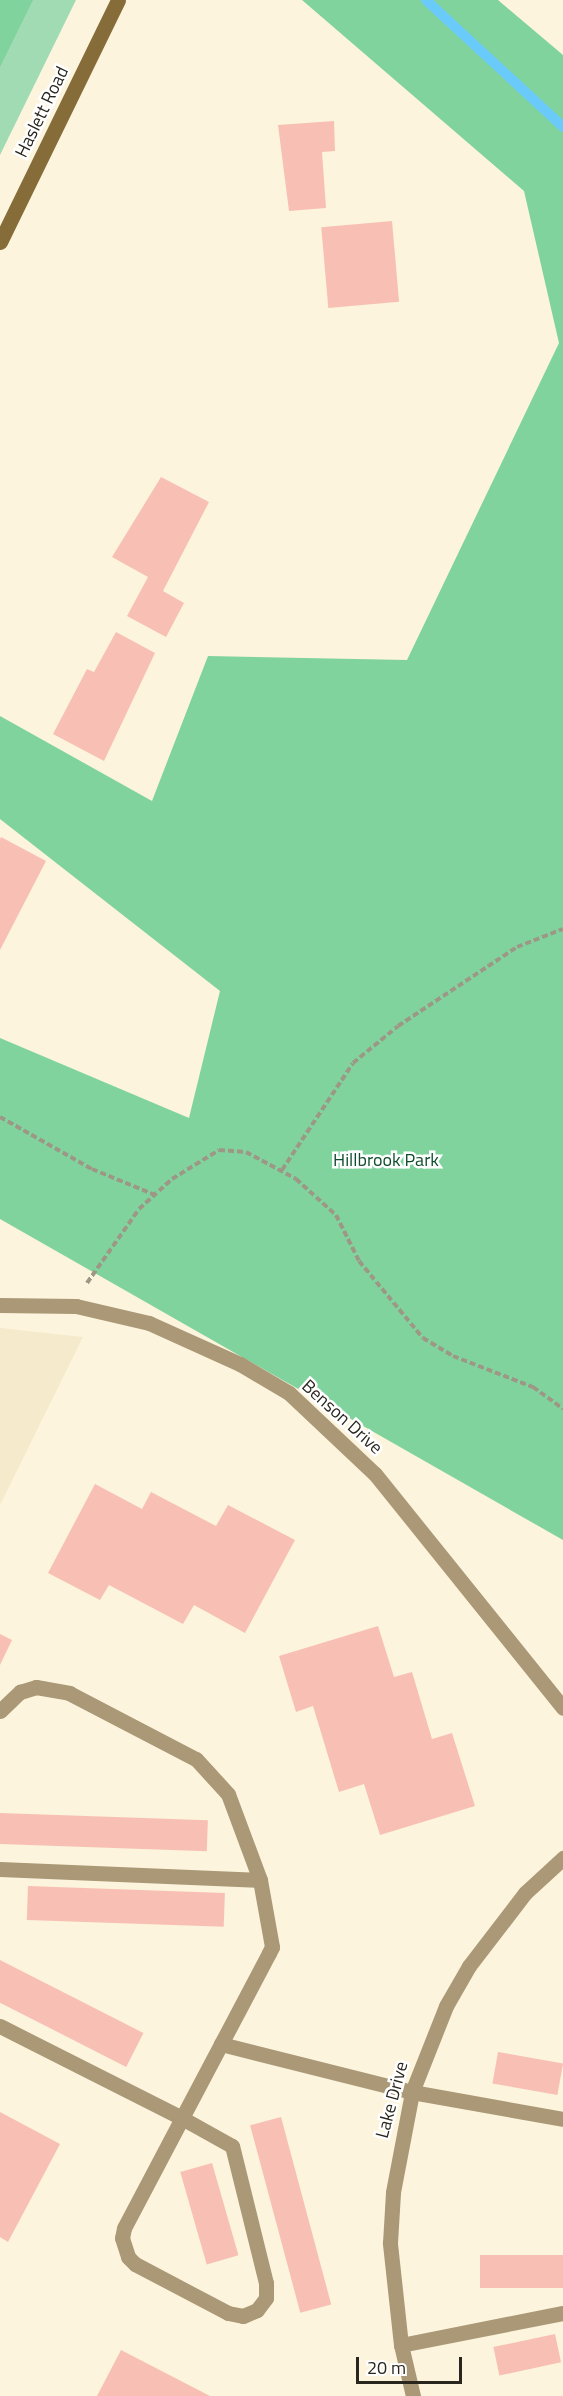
<!DOCTYPE html>
<style>
body{margin:0}
#map{position:relative;width:563px;height:2396px;overflow:hidden;background:#fcf4dc;font-family:"Titillium Web",sans-serif}
div>[style]{position:absolute}
[style*='--x']{left:calc(var(--x)*1px);top:calc(var(--y)*1px);width:calc(var(--w)*1px);rotate:calc(var(--a)*1deg)}
.built>*{inset:0;background:#f5eacb}
.green>*{inset:0;background:#a1dbb3}
.forest>*{inset:0;background:#80d39d}
.stream>*{height:10px;margin:-5px;padding:0 5px;transform-origin:5px;border-radius:5px;background:#6acbfa}
.building>*{inset:0;background:#f8c0b4;transform-origin:0 0}
.path>*{height:4px;margin-top:-2px;transform-origin:0;background:repeating-linear-gradient(90deg,#9d9886 0 6px,transparent 0 9px)}
.lane>*{height:15px;margin:-7.5px;padding:0 7.5px;transform-origin:7.5px;border-radius:7.5px;background:#aa9877}
.street>*{height:15px;margin:-7.5px;padding:0 7.5px;transform-origin:7.5px;border-radius:7.5px;background:#aa9877}
.secondary>*{height:15px;margin:-7.5px;padding:0 7.5px;transform-origin:7.5px;border-radius:7.5px;background:#866c39}
span{translate:-50% -50%;white-space:nowrap;text-align:center;line-height:1.15;-webkit-text-stroke:5px #fff;paint-order:stroke}
.street-label{font-size:18px;color:#29261d}
.park-label{font-size:18px;color:#0d4d2b}
.scale{position:absolute;left:356px;top:2357px;width:106px;height:27px;box-sizing:border-box;border:3px solid #29261d;border-top:0;padding-left:8px;font-size:18px;line-height:21px;white-space:nowrap;color:#29261d;-webkit-text-stroke:4px #fff;paint-order:stroke}
</style>
<div id="map">
<div class="built">
<i style="clip-path:polygon(0 1328px,83px 1337px,0 1505px)"></i>
</div>
<div class="green">
<i style="clip-path:polygon(0 0,76px 0,0 155px)"></i>
</div>
<div class="forest">
<i style="clip-path:polygon(0 0,33px 0,0 67px)"></i>
<i style="clip-path:polygon(302px 0,498px 0,563px 55px,563px 1540px,0 1219px,0 1038px,189px 1118px,220px 991px,0 819px,0 716px,152px 801px,208px 656px,407px 660px,559px 343px,524px 191px)"></i>
</div>
<div class="stream">
<i style="--x:426;--y:0;--w:187;--a:42.8"></i>
</div>
<div class="building">
<i style="clip-path:polygon(334px 121px,335px 151px,322px 152px,326px 208px,289px 211px,278px 125px)"></i>
<i style="left:392px;top:221px;width:81px;height:71px;rotate:85deg"></i>
<i style="clip-path:polygon(161px 477px,209px 502px,163px 591px,184px 603px,166px 637px,127px 616px,148px 577px,112px 557px)"></i>
<i style="clip-path:polygon(116px 632px,155px 653px,104px 761px,53px 734px,87px 669px,94px 672px)"></i>
<i style="clip-path:polygon(1px 837px,46px 861px,0 950px,0 839px)"></i>
<i style="clip-path:polygon(95px 1484px,142px 1509px,151px 1492px,216px 1526px,228px 1505px,295px 1540px,245px 1633px,194px 1605px,183px 1624px,109px 1585px,100px 1600px,48px 1573px)"></i>
<i style="clip-path:polygon(378px 1626px,394px 1677px,412px 1672px,432px 1739px,452px 1733px,475px 1806px,380px 1835px,364px 1784px,339px 1792px,313px 1706px,296px 1712px,279px 1656px)"></i>
<i style="clip-path:polygon(0 1634px,12px 1640px,0 1665px)"></i>
<i style="left:0;top:1813px;width:208px;height:31px;rotate:2deg"></i>
<i style="left:28px;top:1886px;width:197px;height:34px;rotate:2deg"></i>
<i style="left:0;top:1960px;width:161px;height:38px;rotate:27deg"></i>
<i style="left:498px;top:2052px;width:66px;height:32px;rotate:10deg"></i>
<i style="clip-path:polygon(0 2112px,60px 2144px,8px 2242px,0 2237px)"></i>
<i style="left:281px;top:2117px;width:194px;height:32px;rotate:75deg"></i>
<i style="left:212px;top:2163px;width:96px;height:33px;rotate:74deg"></i>
<i style="left:563px;top:2255px;width:33px;height:83px;rotate:90deg"></i>
<i style="left:555px;top:2334px;width:29px;height:63px;rotate:78deg"></i>
<i style="clip-path:polygon(121px 2350px,210px 2396px,97px 2396px)"></i>
</div>
<div class="path">
<i style="--x:0;--y:1117;--w:106;--a:29.5"></i>
<i style="--x:92;--y:1169;--w:68;--a:22.4"></i>
<i style="--x:282;--y:1170;--w:128;--a:-56.4"></i>
<i style="--x:353;--y:1063;--w:58;--a:-39.4"></i>
<i style="--x:398;--y:1026;--w:143;--a:-33.6"></i>
<i style="--x:517;--y:947;--w:49;--a:-21.4"></i>
<i style="--x:87;--y:1283;--w:90;--a:-54.9"></i>
<i style="--x:139;--y:1209;--w:45;--a:-42.3"></i>
<i style="--x:172;--y:1179;--w:55;--a:-31.7"></i>
<i style="--x:219;--y:1150;--w:27;--a:4"></i>
<i style="--x:246;--y:1152;--w:57;--a:28.4"></i>
<i style="--x:296;--y:1179;--w:54;--a:42"></i>
<i style="--x:336;--y:1215;--w:51;--a:63.4"></i>
<i style="--x:359;--y:1261;--w:100;--a:50.3"></i>
<i style="--x:423;--y:1338;--w:35;--a:31"></i>
<i style="--x:453;--y:1356;--w:86;--a:21.2"></i>
<i style="--x:533;--y:1387;--w:37;--a:36"></i>
</div>
<div class="lane">
<i style="--x:0;--y:1711;--w:28;--a:-44"></i>
<i style="--x:20;--y:1692;--w:17;--a:-17"></i>
<i style="--x:36;--y:1687;--w:34;--a:10"></i>
<i style="--x:69;--y:1693;--w:143;--a:27.5"></i>
<i style="--x:196;--y:1759;--w:47;--a:47.6"></i>
<i style="--x:228;--y:1794;--w:92;--a:69.6"></i>
<i style="--x:260;--y:1880;--w:68;--a:79.8"></i>
<i style="--x:272;--y:1947;--w:7;--a:117"></i>
<i style="--x:269;--y:1953;--w:103;--a:117.8"></i>
<i style="--x:221;--y:2044;--w:84;--a:117.8"></i>
<i style="--x:182;--y:2118;--w:124;--a:117.8"></i>
<i style="--x:124;--y:2228;--w:10;--a:101"></i>
<i style="--x:122;--y:2238;--w:20;--a:72"></i>
<i style="--x:128;--y:2257;--w:10;--a:45"></i>
<i style="--x:135;--y:2264;--w:105;--a:27.8"></i>
<i style="--x:228;--y:2313;--w:15;--a:11"></i>
<i style="--x:243;--y:2316;--w:15;--a:-23"></i>
<i style="--x:257;--y:2310;--w:15;--a:-53"></i>
<i style="--x:266;--y:2298;--w:15;--a:-90"></i>
<i style="--x:266;--y:2283;--w:141;--a:-103.9"></i>
<i style="--x:232;--y:2146;--w:57;--a:-150.8"></i>
<i style="--x:182;--y:2118;--w:204;--a:-153.2"></i>
<i style="--x:0;--y:1869;--w:260;--a:2.4"></i>
<i style="--x:221;--y:2044;--w:197;--a:14.1"></i>
<i style="--x:412;--y:2092;--w:153;--a:10.1"></i>
<i style="--x:401;--y:2345;--w:165;--a:-11.2"></i>
</div>
<div class="street">
<i style="--x:0;--y:1305;--w:76;--a:0.8"></i>
<i style="--x:76;--y:1306;--w:75;--a:13.1"></i>
<i style="--x:149;--y:1323;--w:100;--a:24.3"></i>
<i style="--x:240;--y:1364;--w:57;--a:30.6"></i>
<i style="--x:289;--y:1393;--w:118;--a:43.3"></i>
<i style="--x:375;--y:1474;--w:300;--a:51.2"></i>
<i style="--x:413;--y:2396;--w:52;--a:-103.2"></i>
<i style="--x:401;--y:2345;--w:103;--a:-96.2"></i>
<i style="--x:390;--y:2243;--w:51;--a:-86.6"></i>
<i style="--x:393;--y:2192;--w:102;--a:-79.2"></i>
<i style="--x:412;--y:2092;--w:92;--a:-68.4"></i>
<i style="--x:446;--y:2006;--w:46;--a:-60.1"></i>
<i style="--x:469;--y:1966;--w:92;--a:-52.5"></i>
<i style="--x:525;--y:1893;--w:52;--a:-42.6"></i>
</div>
<div class="secondary">
<i style="--x:0;--y:242;--w:269;--a:-64"></i>
</div>
<div class="street-label">
<span style="left:42px;top:112px;rotate:-64deg">Haslett Road</span>
<span style="left:342px;top:1417px;rotate:42deg">Benson Drive</span>
<span style="left:392px;top:2100px;rotate:-75deg">Lake Drive</span>
</div>
<div class="park-label">
<span style="left:386px;top:1160px">Hillbrook Park</span>
</div>
<div class="scale">20 m</div>
</div>
